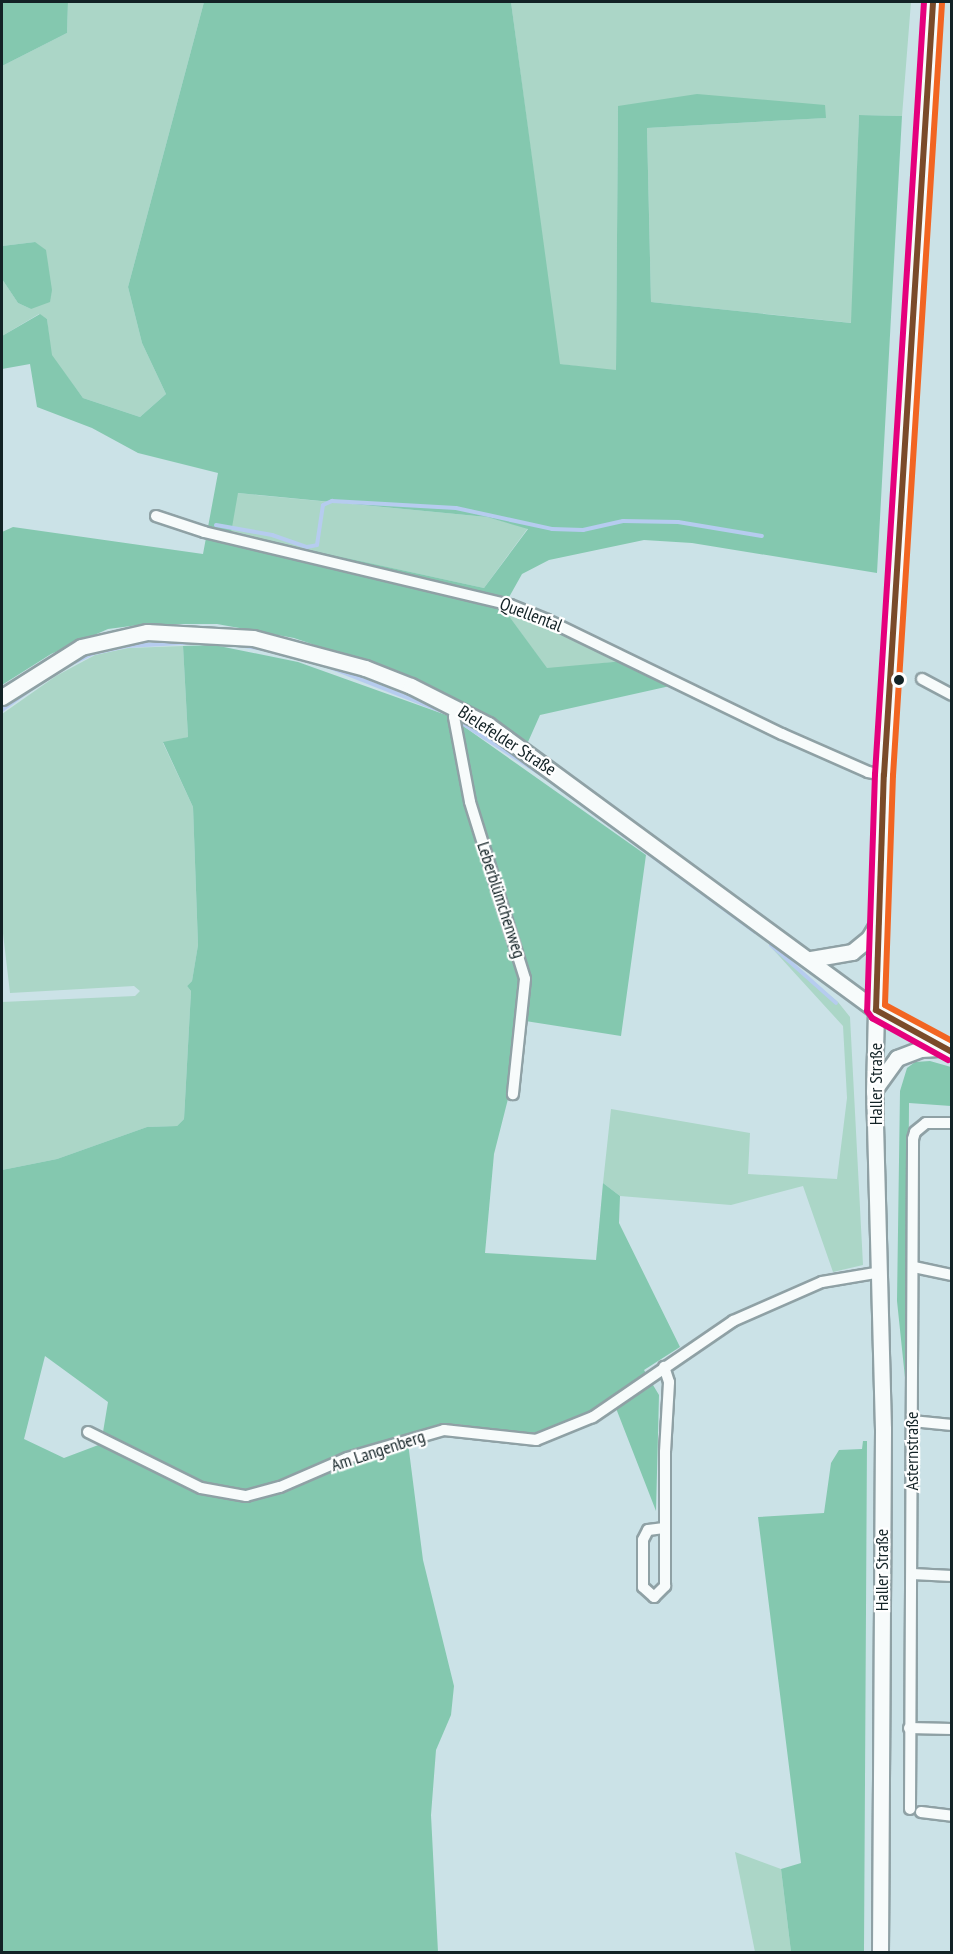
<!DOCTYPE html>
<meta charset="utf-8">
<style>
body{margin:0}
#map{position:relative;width:953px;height:1954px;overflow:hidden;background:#cbe2e7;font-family:"PT Sans Narrow",sans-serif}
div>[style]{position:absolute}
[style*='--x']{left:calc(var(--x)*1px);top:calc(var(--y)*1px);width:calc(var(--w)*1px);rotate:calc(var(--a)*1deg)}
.green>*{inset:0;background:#abd6c7}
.forest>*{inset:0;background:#84c8af}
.stream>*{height:4px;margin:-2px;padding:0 2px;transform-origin:2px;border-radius:2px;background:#b6ccef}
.roads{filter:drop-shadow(2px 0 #8fa1a5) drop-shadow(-2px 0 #8fa1a5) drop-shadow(0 2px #8fa1a5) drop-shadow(0 -2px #8fa1a5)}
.street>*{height:10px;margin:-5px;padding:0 5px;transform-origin:5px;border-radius:5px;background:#f7fbfb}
.secondary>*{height:15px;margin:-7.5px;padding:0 7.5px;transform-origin:7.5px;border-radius:7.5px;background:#f7fbfb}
.bus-1>*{height:6px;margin:-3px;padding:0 3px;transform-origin:3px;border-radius:3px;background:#7a4b2a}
.bus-2>*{height:6px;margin:-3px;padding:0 3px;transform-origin:3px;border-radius:3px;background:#e5007d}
.bus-3>*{height:6px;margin:-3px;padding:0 3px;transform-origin:3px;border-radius:3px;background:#f26522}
.dots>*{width:16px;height:16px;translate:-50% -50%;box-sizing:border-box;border:3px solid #fff;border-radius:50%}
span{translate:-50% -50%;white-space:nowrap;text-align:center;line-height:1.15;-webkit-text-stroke:4.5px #fff;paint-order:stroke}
.street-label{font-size:18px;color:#122225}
.frame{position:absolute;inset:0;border:3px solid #122225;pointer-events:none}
</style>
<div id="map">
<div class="green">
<i style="clip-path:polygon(68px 2px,204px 2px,128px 287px,142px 343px,166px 394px,140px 417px,83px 398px,51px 355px,47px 319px,39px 314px,2px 336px,2px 279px,18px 303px,31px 309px,35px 242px,2px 246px,2px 66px,67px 33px)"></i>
<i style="clip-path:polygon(511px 2px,911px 2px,902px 116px,859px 115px,852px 323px,651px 302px,647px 128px,825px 118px,825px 105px,618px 106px,616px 371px,559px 364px)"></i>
<i style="clip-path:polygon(237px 493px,487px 517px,528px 528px,484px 588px,230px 533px)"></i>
<i style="clip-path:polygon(503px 608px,554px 630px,624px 661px,547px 669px)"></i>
<i style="clip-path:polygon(183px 646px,188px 737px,163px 743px,193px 807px,198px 945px,192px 981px,187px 986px,191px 991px,184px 1119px,177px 1126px,147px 1127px,57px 1159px,2px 1170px,2px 1002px,135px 996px,140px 991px,134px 986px,10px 993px,2px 925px,2px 714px,56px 676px,95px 655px,128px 648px)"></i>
<i style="clip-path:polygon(769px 945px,838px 1002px,850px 1017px,863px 1265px,833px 1272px,803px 1186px,731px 1205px,620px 1196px,603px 1183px,611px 1109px,750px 1133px,748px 1174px,837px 1179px,847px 1098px,843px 1026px)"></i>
<i style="clip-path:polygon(735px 1852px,781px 1869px,791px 1952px,755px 1952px)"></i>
</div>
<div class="forest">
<i style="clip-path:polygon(2px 2px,68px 2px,67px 33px,2px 66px)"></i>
<i style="clip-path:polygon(evenodd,204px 2px,511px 2px,560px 364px,616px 370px,618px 106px,697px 94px,825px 105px,826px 118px,647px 128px,651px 302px,851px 323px,859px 115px,902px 116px,877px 573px,692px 543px,644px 540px,549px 560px,522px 574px,503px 608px,547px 668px,624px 661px,670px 686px,540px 715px,528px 742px,447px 694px,368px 663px,294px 638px,217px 624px,146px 624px,108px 629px,51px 654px,2px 685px,2px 532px,13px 527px,203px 554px,218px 473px,138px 453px,92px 428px,37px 407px,30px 364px,2px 369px,2px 336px,40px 314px,47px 319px,52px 355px,83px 398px,140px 417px,166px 394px,142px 343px,128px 287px,204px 2px,238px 493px,487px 517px,528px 529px,484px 588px,231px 533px,238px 493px)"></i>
<i style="clip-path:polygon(35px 242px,46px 250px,52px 290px,50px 302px,31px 309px,18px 303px,2px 279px,2px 246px)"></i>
<i style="clip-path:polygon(evenodd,214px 645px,298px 662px,449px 716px,646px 855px,621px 1036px,519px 1020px,509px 1095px,494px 1154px,485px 1253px,596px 1260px,603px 1183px,620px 1196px,619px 1223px,680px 1347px,644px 1370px,659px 1395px,656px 1511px,612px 1398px,591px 1413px,547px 1431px,513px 1434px,457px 1424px,407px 1435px,423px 1560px,454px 1686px,451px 1715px,436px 1750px,431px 1815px,438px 1952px,2px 1952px,2px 1170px,57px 1159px,147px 1127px,177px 1126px,184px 1119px,191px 991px,187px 986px,192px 981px,198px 945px,193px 807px,163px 742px,188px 737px,183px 646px,214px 645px,45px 1356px,108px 1402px,101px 1444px,64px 1458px,24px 1439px,45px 1356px)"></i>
<i style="clip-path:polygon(930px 1061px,951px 1067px,951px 1106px,909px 1103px,907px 1397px,897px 1301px,900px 1091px,907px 1068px,915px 1062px)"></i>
<i style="clip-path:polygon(863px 1441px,867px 1441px,864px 1952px,791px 1952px,781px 1869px,801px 1863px,758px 1517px,824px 1513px,831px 1463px,839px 1450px,862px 1449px)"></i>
</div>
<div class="stream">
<i style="--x:216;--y:525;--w:57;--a:10.1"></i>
<i style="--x:272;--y:535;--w:37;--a:19"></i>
<i style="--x:307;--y:547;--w:10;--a:-11"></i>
<i style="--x:317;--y:545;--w:40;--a:-81.5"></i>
<i style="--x:323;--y:505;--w:10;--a:-24"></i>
<i style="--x:332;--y:501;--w:124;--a:3.2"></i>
<i style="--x:456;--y:508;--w:98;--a:12.3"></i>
<i style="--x:552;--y:529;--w:31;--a:2"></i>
<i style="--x:583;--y:530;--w:41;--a:-12.7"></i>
<i style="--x:623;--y:521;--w:55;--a:1"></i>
<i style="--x:678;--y:522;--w:85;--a:9.5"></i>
<i style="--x:231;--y:644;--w:40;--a:8.5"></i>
<i style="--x:319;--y:663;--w:140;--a:21.4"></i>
<i style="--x:64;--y:667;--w:33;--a:-25"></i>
<i style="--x:94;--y:653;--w:33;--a:-12"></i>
<i style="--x:126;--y:646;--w:73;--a:-3.1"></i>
<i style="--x:2;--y:710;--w:62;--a:-35.8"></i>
<i style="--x:462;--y:723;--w:99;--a:33"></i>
<i style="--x:545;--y:777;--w:261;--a:36.4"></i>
<i style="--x:771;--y:945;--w:87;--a:41.7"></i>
</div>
<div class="roads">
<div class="street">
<i style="--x:156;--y:516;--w:51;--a:18.4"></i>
<i style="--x:204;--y:532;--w:315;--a:13.4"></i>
<i style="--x:510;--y:605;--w:40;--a:22"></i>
<i style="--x:547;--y:620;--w:261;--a:25.9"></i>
<i style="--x:782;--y:734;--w:94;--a:23.8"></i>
<i style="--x:868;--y:772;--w:16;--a:11"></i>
<i style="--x:922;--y:679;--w:34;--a:28"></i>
<i style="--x:456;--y:708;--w:9;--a:103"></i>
<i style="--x:454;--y:717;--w:86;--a:79.3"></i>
<i style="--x:470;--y:802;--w:185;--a:72.7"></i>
<i style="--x:525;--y:979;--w:116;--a:96"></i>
<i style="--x:914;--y:1267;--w:39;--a:12"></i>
<i style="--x:912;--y:1421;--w:40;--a:5.7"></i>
<i style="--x:88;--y:1432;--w:126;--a:26.4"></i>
<i style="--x:201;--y:1488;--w:46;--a:10.1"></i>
<i style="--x:246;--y:1496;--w:35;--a:-15"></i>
<i style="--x:280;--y:1487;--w:73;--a:-23.4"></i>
<i style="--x:347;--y:1458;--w:101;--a:-16.1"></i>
<i style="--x:444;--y:1430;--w:93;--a:6.2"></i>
<i style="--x:536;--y:1440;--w:61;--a:-22"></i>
<i style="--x:593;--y:1417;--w:170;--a:-34.4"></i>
<i style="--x:733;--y:1321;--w:97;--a:-23.7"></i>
<i style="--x:822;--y:1282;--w:60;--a:-9.6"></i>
<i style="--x:664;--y:1528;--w:16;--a:173"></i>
<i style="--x:648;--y:1530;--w:11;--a:117"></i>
<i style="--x:643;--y:1540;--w:47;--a:90"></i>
<i style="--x:643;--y:1587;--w:15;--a:42"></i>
<i style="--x:654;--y:1597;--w:16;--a:-45"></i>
<i style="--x:665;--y:1586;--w:134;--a:-90"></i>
<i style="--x:665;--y:1452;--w:70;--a:-86.7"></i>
<i style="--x:669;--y:1382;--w:16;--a:-108"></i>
<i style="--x:912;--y:1574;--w:40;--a:2.9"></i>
<i style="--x:909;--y:1728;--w:43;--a:1.3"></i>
<i style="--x:910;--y:1809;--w:670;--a:-89.74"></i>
<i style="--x:913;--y:1139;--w:7;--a:-74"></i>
<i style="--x:915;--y:1132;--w:14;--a:-39"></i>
<i style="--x:926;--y:1123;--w:26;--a:0"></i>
<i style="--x:921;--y:1812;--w:31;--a:7"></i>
</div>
<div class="secondary">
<i style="--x:2;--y:697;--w:93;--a:-32.3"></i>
<i style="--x:81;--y:647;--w:68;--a:-12.8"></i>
<i style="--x:147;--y:632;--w:106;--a:3.2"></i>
<i style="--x:253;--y:638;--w:116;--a:15"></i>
<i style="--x:365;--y:668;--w:49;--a:21.4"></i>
<i style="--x:411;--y:686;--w:86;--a:26.9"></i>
<i style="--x:488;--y:725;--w:481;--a:36.3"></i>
<i style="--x:876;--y:1010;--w:87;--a:28.9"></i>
<i style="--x:811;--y:959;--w:42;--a:-9.7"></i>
<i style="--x:852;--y:952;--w:22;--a:-39"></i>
<i style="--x:869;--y:938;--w:17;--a:-59"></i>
<i style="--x:876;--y:1087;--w:36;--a:-54"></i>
<i style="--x:897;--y:1058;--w:26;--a:-21"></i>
<i style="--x:921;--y:1049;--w:22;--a:-3"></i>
<i style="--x:880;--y:1952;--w:523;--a:-89.67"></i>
<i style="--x:883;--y:1429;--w:337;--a:-91.5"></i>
<i style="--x:874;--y:1092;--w:169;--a:-88.6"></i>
<i style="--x:878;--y:923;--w:148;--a:-87.7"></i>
<i style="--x:884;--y:775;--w:775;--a:-86.37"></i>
</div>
</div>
<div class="bus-1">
<i style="--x:876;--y:1010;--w:235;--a:-88.1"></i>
<i style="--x:884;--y:775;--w:775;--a:-86.37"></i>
<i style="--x:876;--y:1010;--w:87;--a:28.9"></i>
</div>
<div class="bus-2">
<i style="--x:924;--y:2;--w:774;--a:93.63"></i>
<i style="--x:875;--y:774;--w:237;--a:91.9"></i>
<i style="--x:867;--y:1011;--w:9;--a:54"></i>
<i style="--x:872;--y:1018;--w:87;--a:28.9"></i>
</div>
<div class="bus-3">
<i style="--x:942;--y:3;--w:774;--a:93.63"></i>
<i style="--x:893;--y:775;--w:230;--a:92"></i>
<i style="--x:885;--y:1005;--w:76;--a:28.2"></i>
</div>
<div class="dots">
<i style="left:899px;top:680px;background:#122225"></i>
</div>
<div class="street-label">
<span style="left:531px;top:615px;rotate:21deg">Quellental</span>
<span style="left:507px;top:741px;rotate:33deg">Bielefelder Straße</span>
<span style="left:501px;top:900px;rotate:72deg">Leberblümchenweg</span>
<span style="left:876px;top:1084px;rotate:-90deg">Haller Straße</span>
<span style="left:378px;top:1451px;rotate:-18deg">Am Langenberg</span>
<span style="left:912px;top:1451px;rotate:-90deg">Asternstraße</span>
<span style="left:882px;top:1570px;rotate:-90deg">Haller Straße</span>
</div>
<div class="frame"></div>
</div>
